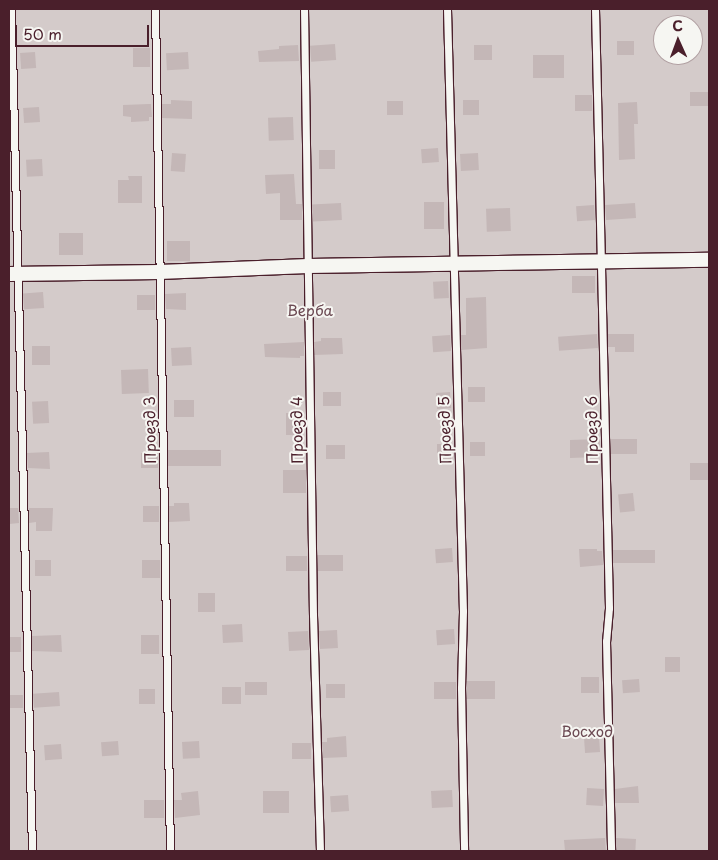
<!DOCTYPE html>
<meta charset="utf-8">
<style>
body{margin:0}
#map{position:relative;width:718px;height:860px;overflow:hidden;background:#ece9e6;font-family:"Playpen Sans",sans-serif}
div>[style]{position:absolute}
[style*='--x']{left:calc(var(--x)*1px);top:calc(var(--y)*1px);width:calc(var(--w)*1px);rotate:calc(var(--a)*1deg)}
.green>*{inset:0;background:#d4cbca}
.building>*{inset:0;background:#c4b7b7;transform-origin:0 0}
.roads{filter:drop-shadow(1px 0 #4a1f2b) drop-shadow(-1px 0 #4a1f2b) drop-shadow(0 1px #4a1f2b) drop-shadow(0 -1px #4a1f2b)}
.lane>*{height:7px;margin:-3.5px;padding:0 3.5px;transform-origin:3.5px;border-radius:3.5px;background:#f6f6f2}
.street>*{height:14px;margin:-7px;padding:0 7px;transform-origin:7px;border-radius:7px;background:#f6f6f2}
span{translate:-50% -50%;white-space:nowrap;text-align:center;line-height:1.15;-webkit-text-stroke:4px #f6f6f2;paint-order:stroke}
.park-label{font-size:15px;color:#6c4a53}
.street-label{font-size:15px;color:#4a1f2b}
.frame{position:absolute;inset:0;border:10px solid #4a1f2b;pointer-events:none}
.north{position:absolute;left:653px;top:15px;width:50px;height:50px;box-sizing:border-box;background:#f6f6f2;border:1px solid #b1a0a2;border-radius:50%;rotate:358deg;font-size:14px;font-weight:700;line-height:20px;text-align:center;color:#4a1f2b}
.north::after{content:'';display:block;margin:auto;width:18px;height:22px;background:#4a1f2b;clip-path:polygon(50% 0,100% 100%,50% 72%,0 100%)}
.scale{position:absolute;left:15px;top:25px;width:134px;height:22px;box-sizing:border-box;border:2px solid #4a1f2b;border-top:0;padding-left:6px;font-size:15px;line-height:18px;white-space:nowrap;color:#4a1f2b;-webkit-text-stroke:4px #f6f6f2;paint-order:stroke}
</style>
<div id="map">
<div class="green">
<i style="clip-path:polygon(evenodd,9px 9px,709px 9px,709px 851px,9px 851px,9px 9px,663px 25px,693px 25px,693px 55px,663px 55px,663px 25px)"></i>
</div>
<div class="building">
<i style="left:634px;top:41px;width:14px;height:17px;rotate:90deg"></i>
<i style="left:335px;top:44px;width:16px;height:25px;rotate:86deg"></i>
<i style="clip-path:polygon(298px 45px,299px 61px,259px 62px,258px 51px,279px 49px,279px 46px)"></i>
<i style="left:474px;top:45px;width:18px;height:15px"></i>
<i style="left:133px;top:48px;width:17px;height:19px"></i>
<i style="left:35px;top:52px;width:16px;height:15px;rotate:86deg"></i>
<i style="left:188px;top:52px;width:17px;height:22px;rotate:87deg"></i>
<i style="left:564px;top:55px;width:23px;height:31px;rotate:90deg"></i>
<i style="left:709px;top:92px;width:14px;height:19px;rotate:90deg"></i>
<i style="left:592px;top:95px;width:16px;height:17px;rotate:90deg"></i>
<i style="clip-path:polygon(171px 100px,192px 101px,192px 119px,162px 118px,162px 104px,171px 104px)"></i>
<i style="left:463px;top:100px;width:16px;height:15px"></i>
<i style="left:387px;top:101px;width:16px;height:14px"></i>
<i style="clip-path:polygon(637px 102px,638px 124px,634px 124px,635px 159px,619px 160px,618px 103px)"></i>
<i style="clip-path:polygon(149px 104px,151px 104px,152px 117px,149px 117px,149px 121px,131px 122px,131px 117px,123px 116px,123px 105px)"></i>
<i style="left:39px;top:107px;width:15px;height:16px;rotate:86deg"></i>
<i style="left:293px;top:117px;width:23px;height:25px;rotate:88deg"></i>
<i style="left:438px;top:148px;width:14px;height:17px;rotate:86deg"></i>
<i style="left:319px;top:150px;width:16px;height:19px"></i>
<i style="left:172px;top:153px;width:14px;height:18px;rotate:4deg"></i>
<i style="left:478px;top:153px;width:17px;height:18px;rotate:87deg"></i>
<i style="left:42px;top:159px;width:17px;height:16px;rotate:87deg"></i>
<i style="clip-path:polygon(294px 174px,296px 204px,302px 204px,302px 220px,280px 220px,280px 193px,266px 194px,265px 175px)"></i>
<i style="clip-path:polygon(128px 176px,142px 176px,142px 203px,118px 203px,118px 180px,129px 180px)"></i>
<i style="left:424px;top:202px;width:20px;height:27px"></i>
<i style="left:341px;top:203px;width:17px;height:29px;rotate:87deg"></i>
<i style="left:635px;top:203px;width:15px;height:30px;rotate:86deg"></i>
<i style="left:594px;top:205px;width:15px;height:18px;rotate:86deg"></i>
<i style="left:510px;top:208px;width:23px;height:24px;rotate:88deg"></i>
<i style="left:59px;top:233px;width:24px;height:22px"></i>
<i style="left:167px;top:241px;width:23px;height:20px"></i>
<i style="left:595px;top:276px;width:17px;height:23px;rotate:90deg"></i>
<i style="left:448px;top:281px;width:17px;height:15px;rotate:87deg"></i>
<i style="left:43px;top:292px;width:16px;height:20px;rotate:86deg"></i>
<i style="clip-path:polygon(186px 293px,186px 310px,166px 309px,165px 294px)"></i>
<i style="left:137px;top:295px;width:18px;height:15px"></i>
<i style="clip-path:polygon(486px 297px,487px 348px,461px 350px,461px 335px,466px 335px,466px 298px)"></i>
<i style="left:597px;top:334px;width:14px;height:39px;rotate:86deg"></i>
<i style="clip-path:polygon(608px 334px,634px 334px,634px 352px,615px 352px,615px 347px,608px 347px)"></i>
<i style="left:450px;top:335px;width:16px;height:18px;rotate:86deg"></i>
<i style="clip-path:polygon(321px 338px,342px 338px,343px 354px,314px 355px,314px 342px,321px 341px)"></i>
<i style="clip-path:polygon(304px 342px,304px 356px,300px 356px,300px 358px,265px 357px,264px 344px)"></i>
<i style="left:50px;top:346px;width:19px;height:18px;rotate:90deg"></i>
<i style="left:191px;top:347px;width:18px;height:20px;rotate:87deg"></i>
<i style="left:148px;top:369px;width:24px;height:27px;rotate:88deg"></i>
<i style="left:468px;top:387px;width:17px;height:15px"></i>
<i style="left:323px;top:392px;width:18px;height:14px"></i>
<i style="left:450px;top:392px;width:16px;height:14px;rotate:86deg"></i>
<i style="left:174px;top:400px;width:20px;height:17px"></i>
<i style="left:48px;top:401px;width:22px;height:16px;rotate:87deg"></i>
<i style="left:286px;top:413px;width:15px;height:22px"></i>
<i style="clip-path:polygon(600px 439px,600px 455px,597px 455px,597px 457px,570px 458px,570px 440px)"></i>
<i style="left:610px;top:439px;width:27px;height:15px"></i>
<i style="left:470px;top:442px;width:15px;height:14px"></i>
<i style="left:451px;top:444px;width:16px;height:14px;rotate:90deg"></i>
<i style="left:326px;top:445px;width:19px;height:14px"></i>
<i style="left:221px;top:450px;width:16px;height:53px;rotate:90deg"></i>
<i style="clip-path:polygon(49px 452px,50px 469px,28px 468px,27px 453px)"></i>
<i style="left:158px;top:453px;width:15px;height:17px;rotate:90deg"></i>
<i style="left:690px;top:463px;width:19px;height:17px"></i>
<i style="left:306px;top:470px;width:23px;height:23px;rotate:90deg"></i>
<i style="left:633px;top:493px;width:18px;height:15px;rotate:84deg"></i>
<i style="clip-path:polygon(174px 503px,189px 503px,190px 521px,169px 522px,169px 506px,174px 506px)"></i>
<i style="left:143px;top:506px;width:16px;height:16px"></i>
<i style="clip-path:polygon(9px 508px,18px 508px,19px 523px,9px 524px)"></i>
<i style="clip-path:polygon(29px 508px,53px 508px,52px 531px,36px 531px,36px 522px,29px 523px)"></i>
<i style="left:452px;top:548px;width:14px;height:17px;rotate:86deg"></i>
<i style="clip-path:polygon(579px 549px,597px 549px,597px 551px,602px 551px,603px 565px,580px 567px)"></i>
<i style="left:655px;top:550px;width:13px;height:42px;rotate:90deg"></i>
<i style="left:343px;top:555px;width:16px;height:26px;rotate:90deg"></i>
<i style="left:286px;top:556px;width:21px;height:15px"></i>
<i style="left:51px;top:560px;width:16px;height:16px;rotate:90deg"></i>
<i style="left:142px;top:560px;width:18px;height:18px"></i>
<i style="left:215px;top:593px;width:19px;height:17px;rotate:90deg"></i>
<i style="left:242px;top:624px;width:18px;height:20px;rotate:87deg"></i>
<i style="left:454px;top:629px;width:15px;height:18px;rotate:86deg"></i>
<i style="left:337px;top:630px;width:18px;height:18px;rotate:87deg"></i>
<i style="left:308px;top:631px;width:19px;height:20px;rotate:87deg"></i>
<i style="clip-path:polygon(61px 635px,62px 652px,32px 651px,32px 636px)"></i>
<i style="left:159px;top:635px;width:19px;height:18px;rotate:90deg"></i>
<i style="left:9px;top:637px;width:12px;height:15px"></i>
<i style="left:680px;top:657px;width:15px;height:15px;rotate:90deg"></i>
<i style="left:581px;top:677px;width:18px;height:16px"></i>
<i style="left:639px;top:679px;width:13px;height:17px;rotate:86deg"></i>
<i style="left:466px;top:681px;width:29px;height:18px"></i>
<i style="left:267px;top:682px;width:13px;height:22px;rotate:90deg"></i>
<i style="left:456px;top:682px;width:17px;height:22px;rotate:90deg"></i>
<i style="left:326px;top:684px;width:19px;height:14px"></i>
<i style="left:222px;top:687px;width:19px;height:17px"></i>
<i style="left:139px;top:689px;width:16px;height:15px"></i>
<i style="left:59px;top:692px;width:14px;height:26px;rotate:86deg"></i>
<i style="left:23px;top:695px;width:13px;height:14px;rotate:90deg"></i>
<i style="clip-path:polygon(346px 736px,347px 757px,323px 758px,322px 742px,327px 742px,327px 738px)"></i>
<i style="left:599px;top:737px;width:15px;height:15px;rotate:86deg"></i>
<i style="left:118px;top:741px;width:14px;height:17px;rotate:86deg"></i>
<i style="left:199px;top:741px;width:17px;height:17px;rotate:87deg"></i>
<i style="left:292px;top:743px;width:19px;height:16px"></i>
<i style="left:61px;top:744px;width:15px;height:17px;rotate:86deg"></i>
<i style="clip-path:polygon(638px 786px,639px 803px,615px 803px,615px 789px)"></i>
<i style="left:604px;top:789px;width:17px;height:17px;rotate:93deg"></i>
<i style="left:452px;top:790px;width:17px;height:21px;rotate:87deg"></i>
<i style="clip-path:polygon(198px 791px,200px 815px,175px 818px,174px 800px,182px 800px,181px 793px)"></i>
<i style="left:263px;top:791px;width:26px;height:22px"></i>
<i style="left:348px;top:795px;width:16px;height:18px;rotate:86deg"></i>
<i style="left:144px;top:800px;width:20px;height:18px"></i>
<i style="clip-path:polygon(605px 838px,606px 851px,565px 851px,564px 840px)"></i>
<i style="left:616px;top:838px;width:20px;height:13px;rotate:3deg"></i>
</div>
<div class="roads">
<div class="lane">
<i style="--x:11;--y:9;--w:842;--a:88.57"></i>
<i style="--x:155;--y:9;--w:842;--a:88.98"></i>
<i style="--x:304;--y:9;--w:606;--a:89.15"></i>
<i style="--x:313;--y:615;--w:236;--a:88.3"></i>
<i style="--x:447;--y:9;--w:602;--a:88.48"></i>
<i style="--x:463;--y:611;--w:77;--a:91.5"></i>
<i style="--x:461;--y:688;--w:163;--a:88.9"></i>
<i style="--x:595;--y:9;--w:599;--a:88.66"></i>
<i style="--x:609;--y:608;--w:33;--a:95"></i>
<i style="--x:606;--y:641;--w:210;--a:88.6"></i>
</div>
<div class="street">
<i style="--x:9;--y:274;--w:150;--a:-0.8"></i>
<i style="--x:159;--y:272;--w:149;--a:-2.3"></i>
<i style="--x:308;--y:266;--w:401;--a:-0.9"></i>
</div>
</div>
<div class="park-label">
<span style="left:310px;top:310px">Верба</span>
<span style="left:587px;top:731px">Восход</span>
</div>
<div class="street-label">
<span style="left:149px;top:430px;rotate:-91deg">Проезд 3</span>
<span style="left:296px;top:430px;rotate:-91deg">Проезд 4</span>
<span style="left:444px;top:430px;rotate:-92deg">Проезд 5</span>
<span style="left:591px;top:430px;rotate:-91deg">Проезд 6</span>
</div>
<div class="frame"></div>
<div class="north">С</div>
<div class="scale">50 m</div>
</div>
